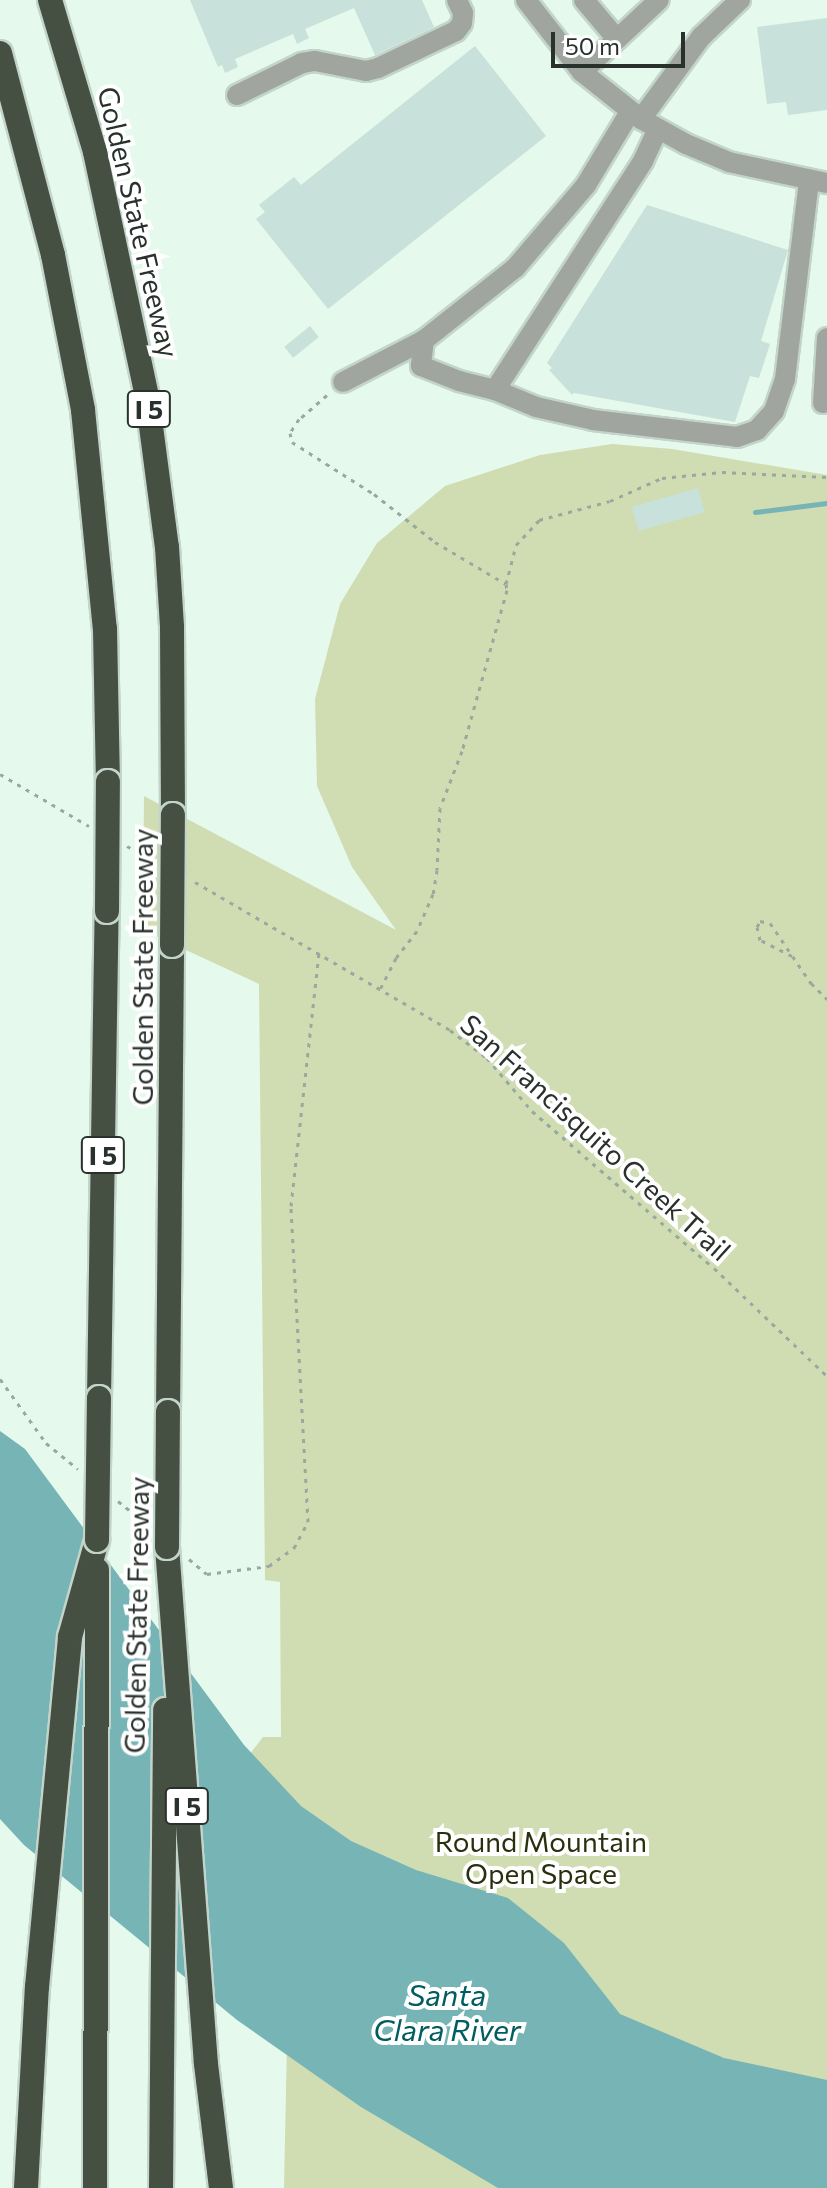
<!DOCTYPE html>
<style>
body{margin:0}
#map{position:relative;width:827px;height:2188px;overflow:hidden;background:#e5f9ed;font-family:Commissioner,sans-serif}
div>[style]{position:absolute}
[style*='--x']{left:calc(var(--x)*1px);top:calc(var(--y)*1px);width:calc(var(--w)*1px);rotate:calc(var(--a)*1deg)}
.green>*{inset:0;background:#d0dcb1}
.water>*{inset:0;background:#77b4b6}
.stream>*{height:5px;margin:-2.5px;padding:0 2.5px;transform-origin:2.5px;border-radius:2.5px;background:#77b4b6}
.building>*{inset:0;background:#c9e1db;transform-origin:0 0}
.path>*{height:3px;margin-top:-1.5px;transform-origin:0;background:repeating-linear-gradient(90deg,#9aa9a0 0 4px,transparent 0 10px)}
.roads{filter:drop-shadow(2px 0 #c3d5ca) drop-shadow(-2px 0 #c3d5ca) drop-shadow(0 2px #c3d5ca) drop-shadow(0 -2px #c3d5ca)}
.minor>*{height:20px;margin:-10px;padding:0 10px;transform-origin:10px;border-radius:10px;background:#a0a69f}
.highway>*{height:24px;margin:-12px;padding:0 12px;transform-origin:12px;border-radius:12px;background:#455042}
.bridges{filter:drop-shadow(2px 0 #c3d5ca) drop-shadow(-2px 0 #c3d5ca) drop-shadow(0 2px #c3d5ca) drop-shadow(0 -2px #c3d5ca)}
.highway-bridge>*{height:24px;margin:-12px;padding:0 12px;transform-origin:12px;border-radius:12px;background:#455042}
span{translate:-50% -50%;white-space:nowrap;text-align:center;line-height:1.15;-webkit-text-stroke:8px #fff;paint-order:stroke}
.shield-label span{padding:2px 6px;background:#fff;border:2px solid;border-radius:6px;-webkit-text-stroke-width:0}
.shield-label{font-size:26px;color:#29312c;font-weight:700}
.street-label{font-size:28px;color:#29312c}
.park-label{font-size:28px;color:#28300d}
.water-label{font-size:30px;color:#005d60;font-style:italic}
.scale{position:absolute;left:551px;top:32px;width:134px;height:36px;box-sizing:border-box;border:4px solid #29312c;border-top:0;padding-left:10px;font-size:24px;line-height:28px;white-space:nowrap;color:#29312c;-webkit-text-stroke:6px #fff;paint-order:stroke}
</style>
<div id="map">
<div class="green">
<i style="clip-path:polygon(612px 444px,672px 449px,827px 475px,827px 2188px,284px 2188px,288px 1992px,236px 1772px,263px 1737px,281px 1737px,280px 1582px,265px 1580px,259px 984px,143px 930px,144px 796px,396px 930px,352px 867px,317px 786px,315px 699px,340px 604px,377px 543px,445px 486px,540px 455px)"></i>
</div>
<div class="water">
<i style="clip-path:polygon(0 1431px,25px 1449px,244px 1745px,301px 1806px,351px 1841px,416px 1870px,508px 1898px,564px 1943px,620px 2014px,724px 2058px,827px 2080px,827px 2188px,498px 2188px,361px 2107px,237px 2020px,24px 1845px,0 1819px)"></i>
</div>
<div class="stream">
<i style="--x:755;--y:512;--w:73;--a:-7.1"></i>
</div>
<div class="building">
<i style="clip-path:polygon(190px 0,422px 0,434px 27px,375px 55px,354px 8px,305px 29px,309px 38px,297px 44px,293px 34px,235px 59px,238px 67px,225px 73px,222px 65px,218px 67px)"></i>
<i style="clip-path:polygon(827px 18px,827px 110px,788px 115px,786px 102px,767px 104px,757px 27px)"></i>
<i style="clip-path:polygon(475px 46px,546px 136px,328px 309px,256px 219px,265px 212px,259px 205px,294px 177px,301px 185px)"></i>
<i style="clip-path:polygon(647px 205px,788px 250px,761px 341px,770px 344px,759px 378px,750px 376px,735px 422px,574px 393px,572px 395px,549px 370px,552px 368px,547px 363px)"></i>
<i style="left:310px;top:326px;width:14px;height:33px;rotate:51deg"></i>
<i style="left:698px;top:488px;width:25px;height:69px;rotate:74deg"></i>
</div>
<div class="path">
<i style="--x:327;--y:395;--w:37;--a:139"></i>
<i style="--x:299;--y:419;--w:17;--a:123"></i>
<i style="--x:290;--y:433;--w:9;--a:77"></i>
<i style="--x:292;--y:442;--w:97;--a:32.4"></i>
<i style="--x:374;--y:494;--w:78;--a:38.2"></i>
<i style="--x:435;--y:542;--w:82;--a:30.6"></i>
<i style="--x:506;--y:584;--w:6;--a:81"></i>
<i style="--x:507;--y:590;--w:167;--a:105.6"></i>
<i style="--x:462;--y:751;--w:61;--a:111.1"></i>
<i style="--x:440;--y:808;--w:62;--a:92.8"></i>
<i style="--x:437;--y:870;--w:24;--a:99"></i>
<i style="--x:433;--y:894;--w:40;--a:113.4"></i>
<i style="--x:417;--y:931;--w:34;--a:128"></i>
<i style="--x:396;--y:958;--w:35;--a:117"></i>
<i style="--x:506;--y:584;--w:40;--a:-75.6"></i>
<i style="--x:516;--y:545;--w:34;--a:-47"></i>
<i style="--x:539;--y:520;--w:73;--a:-15"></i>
<i style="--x:610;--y:501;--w:57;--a:-23.9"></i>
<i style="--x:662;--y:478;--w:60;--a:-5.7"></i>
<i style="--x:722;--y:472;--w:105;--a:2.7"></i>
<i style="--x:0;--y:774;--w:103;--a:30.3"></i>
<i style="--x:127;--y:846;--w:29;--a:29"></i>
<i style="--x:195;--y:882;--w:295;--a:30.1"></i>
<i style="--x:450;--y:1030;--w:46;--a:37.1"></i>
<i style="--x:487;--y:1058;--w:70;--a:49.7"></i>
<i style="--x:532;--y:1111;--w:240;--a:40.8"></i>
<i style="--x:714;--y:1268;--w:156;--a:43.7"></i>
<i style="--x:792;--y:956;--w:36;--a:-153"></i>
<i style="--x:760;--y:940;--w:13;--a:-103"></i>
<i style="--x:757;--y:927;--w:7;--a:-63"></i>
<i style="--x:760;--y:921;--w:10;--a:11"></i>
<i style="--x:770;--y:923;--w:73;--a:55.7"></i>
<i style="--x:811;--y:983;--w:23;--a:45"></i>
<i style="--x:0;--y:1379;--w:79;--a:54.3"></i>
<i style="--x:46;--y:1443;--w:41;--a:39.1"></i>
<i style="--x:118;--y:1501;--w:36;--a:39"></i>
<i style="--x:189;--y:1559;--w:23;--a:40"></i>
<i style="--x:207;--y:1574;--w:63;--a:-7.4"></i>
<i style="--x:269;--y:1566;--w:31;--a:-36"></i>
<i style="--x:294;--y:1548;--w:30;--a:-62"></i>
<i style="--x:308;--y:1522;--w:316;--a:-93.1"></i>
<i style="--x:291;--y:1206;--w:255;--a:-83.7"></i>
</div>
<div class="roads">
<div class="minor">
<i style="--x:526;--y:0;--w:91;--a:52.1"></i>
<i style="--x:582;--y:72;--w:75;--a:38.5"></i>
<i style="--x:641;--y:119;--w:51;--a:29.1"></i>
<i style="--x:686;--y:144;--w:47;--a:22.7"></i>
<i style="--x:729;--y:162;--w:100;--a:12.1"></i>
<i style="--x:584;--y:0;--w:51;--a:49.8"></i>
<i style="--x:582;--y:72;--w:105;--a:-43.1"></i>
<i style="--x:237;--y:95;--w:72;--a:-26.2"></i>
<i style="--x:302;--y:63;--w:13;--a:-9"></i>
<i style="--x:315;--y:61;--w:52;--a:11.1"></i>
<i style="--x:366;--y:71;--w:12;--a:-14"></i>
<i style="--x:378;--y:68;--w:86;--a:-25.4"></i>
<i style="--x:456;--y:31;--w:10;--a:-53"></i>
<i style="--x:462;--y:23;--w:10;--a:-84"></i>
<i style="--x:463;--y:13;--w:14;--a:-115"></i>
<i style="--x:630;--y:112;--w:85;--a:121.1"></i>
<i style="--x:586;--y:185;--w:109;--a:130.5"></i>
<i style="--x:515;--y:268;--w:116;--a:141.6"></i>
<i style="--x:424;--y:340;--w:26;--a:97"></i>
<i style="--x:421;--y:366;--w:41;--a:21.5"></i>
<i style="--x:459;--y:381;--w:37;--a:14"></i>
<i style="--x:495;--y:390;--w:273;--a:-57.1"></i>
<i style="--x:643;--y:161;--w:35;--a:-65"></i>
<i style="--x:641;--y:119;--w:102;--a:-53.8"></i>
<i style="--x:701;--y:37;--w:54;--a:-43.5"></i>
<i style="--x:343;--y:382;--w:91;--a:-27.4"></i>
<i style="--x:495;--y:390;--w:44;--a:22.5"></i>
<i style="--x:536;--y:407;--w:58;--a:12.8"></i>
<i style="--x:593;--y:420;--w:145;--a:6.7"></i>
<i style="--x:737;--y:437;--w:21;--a:-19"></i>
<i style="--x:757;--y:430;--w:25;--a:-48"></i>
<i style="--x:774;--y:411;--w:34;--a:-71"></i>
<i style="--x:785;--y:379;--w:199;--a:-83.1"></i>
<i style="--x:823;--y:403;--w:65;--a:-86.5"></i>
</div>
<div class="highway">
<i style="--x:50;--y:0;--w:159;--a:73.5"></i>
<i style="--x:95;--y:152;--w:249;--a:78"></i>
<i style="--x:147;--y:396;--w:152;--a:82.5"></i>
<i style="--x:167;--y:547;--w:80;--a:86.4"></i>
<i style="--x:172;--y:627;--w:188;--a:89.7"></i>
<i style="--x:0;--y:53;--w:209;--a:75.3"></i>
<i style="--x:53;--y:255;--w:158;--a:79"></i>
<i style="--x:83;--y:410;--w:220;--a:84.3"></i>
<i style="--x:105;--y:629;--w:153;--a:88.9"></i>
<i style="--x:99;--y:1398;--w:487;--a:-89.1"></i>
<i style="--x:168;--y:1412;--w:467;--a:-89.5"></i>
<i style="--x:167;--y:1547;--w:518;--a:85.69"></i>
<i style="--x:206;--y:2064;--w:125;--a:83.1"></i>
<i style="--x:26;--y:2188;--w:201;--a:-86.9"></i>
<i style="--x:37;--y:1987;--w:352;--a:-84.6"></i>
<i style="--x:70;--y:1637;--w:101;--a:-74.4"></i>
<i style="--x:95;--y:2188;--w:618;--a:-89.81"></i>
<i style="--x:161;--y:2188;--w:478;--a:-89.5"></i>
</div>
</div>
<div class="bridges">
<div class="highway-bridge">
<i style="--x:107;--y:911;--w:129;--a:-89.6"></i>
<i style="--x:172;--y:945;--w:130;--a:-89.6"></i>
<i style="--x:97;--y:1540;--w:142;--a:-89.2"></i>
<i style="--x:167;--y:1547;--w:135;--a:-89.6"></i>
</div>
</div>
<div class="shield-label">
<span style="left:149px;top:409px">I 5</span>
<span style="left:103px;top:1155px">I 5</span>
<span style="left:187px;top:1806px">I 5</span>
</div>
<div class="street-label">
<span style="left:139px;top:222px;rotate:77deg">Golden State Freeway</span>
<span style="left:142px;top:967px;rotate:-90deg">Golden State Freeway</span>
<span style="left:596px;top:1137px;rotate:42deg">San Francisquito Creek Trail</span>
<span style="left:136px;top:1615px;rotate:-89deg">Golden State Freeway</span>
</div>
<div class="park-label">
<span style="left:541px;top:1857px">Round Mountain<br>Open Space</span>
</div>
<div class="water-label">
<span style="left:447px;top:2011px">Santa<br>Clara River</span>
</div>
<div class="scale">50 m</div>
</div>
